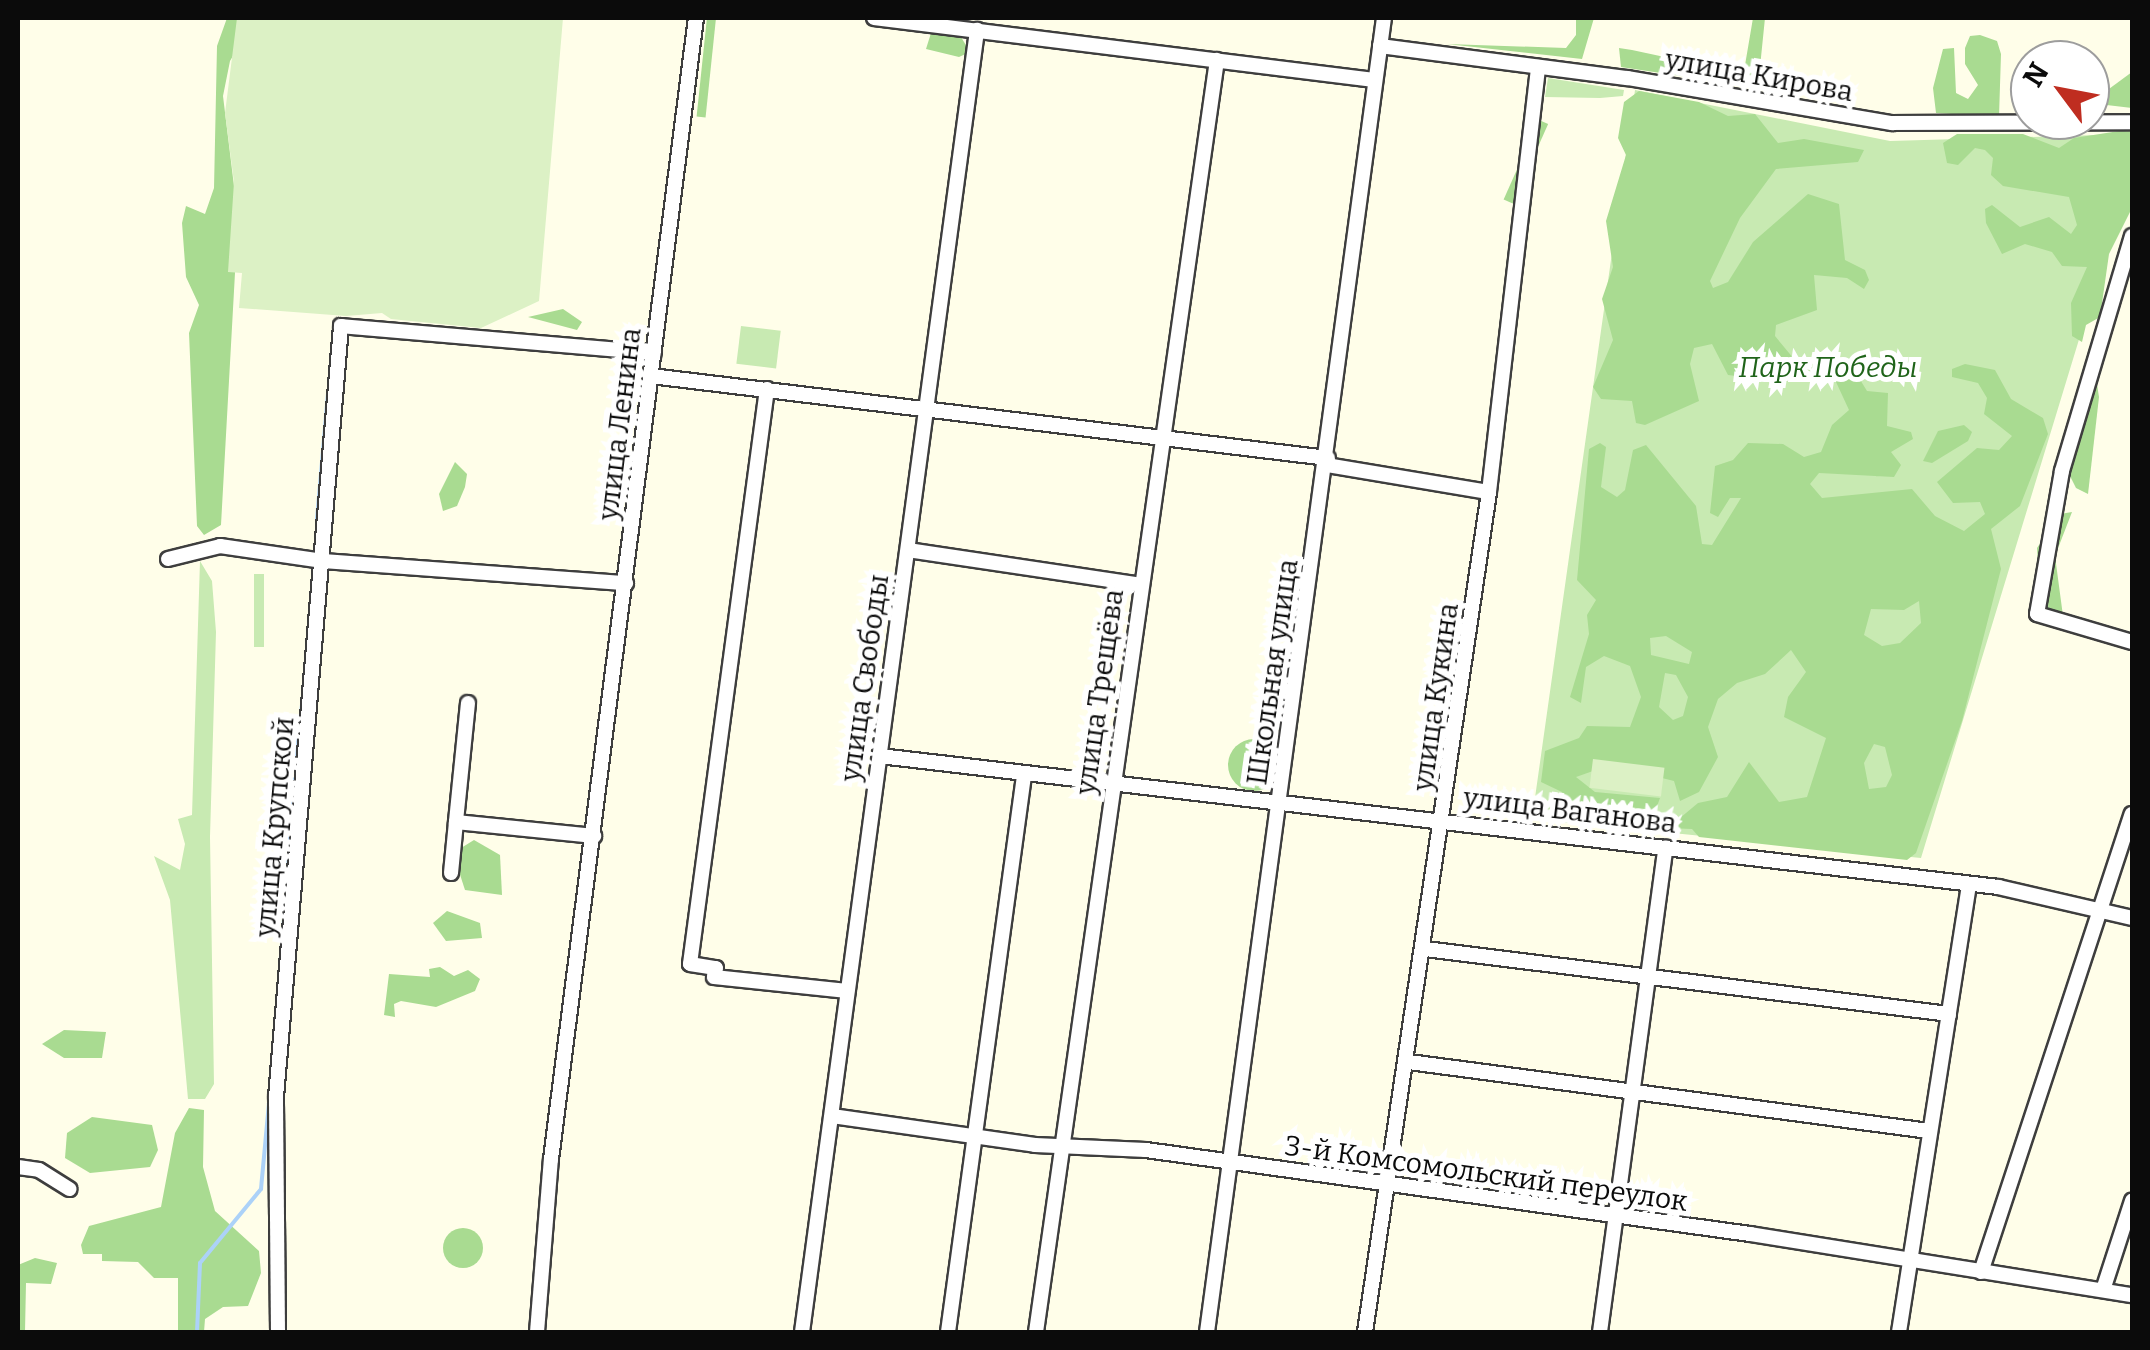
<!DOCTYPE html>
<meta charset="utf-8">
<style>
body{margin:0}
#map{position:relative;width:2150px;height:1350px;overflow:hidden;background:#fffee9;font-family:Bitter,serif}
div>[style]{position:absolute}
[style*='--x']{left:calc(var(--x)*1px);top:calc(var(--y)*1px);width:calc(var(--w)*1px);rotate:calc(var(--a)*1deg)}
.green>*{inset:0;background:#c8eab2;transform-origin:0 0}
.forest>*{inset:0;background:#a9db91;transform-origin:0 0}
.round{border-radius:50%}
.pitch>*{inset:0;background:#dcf1c5;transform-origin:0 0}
.stream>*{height:4px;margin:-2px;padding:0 2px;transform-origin:2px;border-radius:2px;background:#acd2f8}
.roads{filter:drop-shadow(2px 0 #3e3e3e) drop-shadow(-2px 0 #3e3e3e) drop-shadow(0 2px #3e3e3e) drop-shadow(0 -2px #3e3e3e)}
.minor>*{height:14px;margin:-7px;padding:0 7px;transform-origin:7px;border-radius:7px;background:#fff}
span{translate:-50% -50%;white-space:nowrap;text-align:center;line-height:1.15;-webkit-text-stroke:10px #fff;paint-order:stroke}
.street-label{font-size:28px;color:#0b0b0b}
.park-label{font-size:28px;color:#20641a;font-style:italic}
.frame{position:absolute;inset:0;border:20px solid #0b0b0b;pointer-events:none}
.north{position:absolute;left:2010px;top:40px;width:100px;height:100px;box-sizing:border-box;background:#fff;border:2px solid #9d9d9d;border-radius:50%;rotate:302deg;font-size:28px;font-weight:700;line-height:40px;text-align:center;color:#0b0b0b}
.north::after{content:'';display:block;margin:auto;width:35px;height:45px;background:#bf2d20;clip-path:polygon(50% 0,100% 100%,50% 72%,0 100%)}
</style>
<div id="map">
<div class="green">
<i style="clip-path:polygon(1548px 78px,1624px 90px,1623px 96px,1600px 98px,1545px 97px)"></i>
<i style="clip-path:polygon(1635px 90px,1890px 141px,2132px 134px,2095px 287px,1921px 858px,1532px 819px)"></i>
<i style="left:741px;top:326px;width:40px;height:38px;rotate:7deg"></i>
<i style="clip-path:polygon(200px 561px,212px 581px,216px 632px,210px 837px,214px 1084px,205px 1099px,188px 1099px,170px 900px,154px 856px,180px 870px,185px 844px,178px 819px,192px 815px)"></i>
<i style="left:254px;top:574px;width:10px;height:73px"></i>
</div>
<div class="forest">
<i style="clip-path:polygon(227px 18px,255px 18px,230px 61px,223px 96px,238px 219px,221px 525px,204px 535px,197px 526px,189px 333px,199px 305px,186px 277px,182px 223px,186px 206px,205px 214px,214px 188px,217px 46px)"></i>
<i style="left:716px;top:18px;width:100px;height:9px;rotate:96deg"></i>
<i style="clip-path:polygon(1576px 18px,1594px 18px,1582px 59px,1447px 44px,1566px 48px,1576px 35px)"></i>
<i style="clip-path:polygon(1753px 18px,1765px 18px,1760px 67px,1786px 74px,1784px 83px,1753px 80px,1744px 71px)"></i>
<i style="clip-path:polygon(943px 31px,961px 37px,970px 52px,959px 57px,926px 49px,931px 33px)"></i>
<i style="clip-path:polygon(1980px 35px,1997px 41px,2001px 54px,1999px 117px,1936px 113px,1933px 88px,1943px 49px,1954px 48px,1956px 93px,1968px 99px,1978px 85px,1965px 64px,1965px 48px,1970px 36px)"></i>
<i style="clip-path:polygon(1619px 48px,1632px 50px,1730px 71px,1727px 83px,1621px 67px)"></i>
<i style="clip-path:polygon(2132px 72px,2132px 108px,2098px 104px,2098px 97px)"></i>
<i style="clip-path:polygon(1639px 91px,1699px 102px,1728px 116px,1755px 114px,1778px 143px,1804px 139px,1864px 150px,1858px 162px,1776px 169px,1740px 218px,1710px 281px,1713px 288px,1728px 282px,1753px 242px,1808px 194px,1839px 204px,1845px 260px,1865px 270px,1869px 280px,1864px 289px,1847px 278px,1814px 275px,1817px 310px,1776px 325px,1775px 336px,1794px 359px,1753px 378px,1728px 375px,1712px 344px,1694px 348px,1690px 364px,1699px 401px,1645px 425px,1636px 423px,1632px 401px,1601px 399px,1593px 387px,1613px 340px,1602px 299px,1613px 267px,1606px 221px,1626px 155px,1618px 138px,1624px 102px)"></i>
<i style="left:1539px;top:120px;width:10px;height:87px;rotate:24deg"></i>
<i style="clip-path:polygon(2132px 129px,2132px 208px,2109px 254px,2100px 317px,2086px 325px,2082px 342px,2072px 336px,2071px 303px,2087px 267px,2062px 266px,2052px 252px,2025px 244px,2002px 254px,1986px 223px,1985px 209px,1992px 205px,2020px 227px,2049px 217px,2071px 234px,2077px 225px,2069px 197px,2003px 186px,1991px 175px,1993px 158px,1985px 150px,1975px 148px,1958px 165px,1947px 163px,1943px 143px,1957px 134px,2023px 134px,2059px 148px,2074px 138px)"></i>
<i style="clip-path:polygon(563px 309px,582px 322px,577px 330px,528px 317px)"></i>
<i style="clip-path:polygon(evenodd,1835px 357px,1848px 360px,1867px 391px,1888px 393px,1887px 426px,1911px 432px,1913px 439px,1891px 452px,1901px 465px,1894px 477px,1819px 473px,1810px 484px,1822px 498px,1912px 489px,1935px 516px,1964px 531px,1985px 514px,1980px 502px,1953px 503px,1937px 482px,1977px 448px,1999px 450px,2012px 436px,1984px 414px,1987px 398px,1978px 383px,1952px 377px,1952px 369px,1965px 364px,1995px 370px,2011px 399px,2043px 418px,2048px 434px,2020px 506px,1991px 529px,2001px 569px,1962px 721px,1916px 853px,1907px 860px,1699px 837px,1692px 829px,1668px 828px,1698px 803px,1727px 797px,1749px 762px,1779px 802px,1807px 797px,1826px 738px,1784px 717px,1788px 697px,1806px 672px,1791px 650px,1765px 674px,1737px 683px,1718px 699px,1708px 727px,1718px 757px,1699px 792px,1680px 801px,1674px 781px,1610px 765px,1576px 777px,1595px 792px,1660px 798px,1648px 831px,1562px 822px,1555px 815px,1562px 792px,1541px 782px,1545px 751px,1579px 738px,1587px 726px,1630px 727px,1641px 697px,1630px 666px,1604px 656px,1586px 667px,1581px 703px,1570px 697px,1589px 634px,1587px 615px,1596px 600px,1577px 580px,1589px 449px,1600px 443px,1606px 447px,1601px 487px,1617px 497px,1625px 490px,1633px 450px,1646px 445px,1696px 506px,1702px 544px,1712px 545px,1741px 498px,1730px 498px,1718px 517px,1710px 513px,1715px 466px,1733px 460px,1748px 443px,1783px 444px,1804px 457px,1821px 452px,1832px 425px,1849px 410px,1830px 369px,1835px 357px,1919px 601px,1921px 623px,1900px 643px,1882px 646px,1864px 635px,1871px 609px,1904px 610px,1919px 601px,1835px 357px,1666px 636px,1692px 652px,1689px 664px,1651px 655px,1650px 638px,1666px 636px,1835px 357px,1665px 673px,1676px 675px,1688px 697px,1683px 716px,1673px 720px,1659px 707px,1665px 673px,1835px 357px,1874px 744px,1885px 747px,1892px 775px,1886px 787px,1869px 789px,1864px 763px,1874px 744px)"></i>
<i style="clip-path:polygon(2096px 378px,2099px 397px,2088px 494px,2076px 488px,2067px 470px)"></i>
<i style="clip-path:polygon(1964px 425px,1972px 432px,1968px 441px,1932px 463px,1923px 461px,1938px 431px)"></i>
<i style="clip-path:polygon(455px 462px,467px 474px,465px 487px,457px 506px,443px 511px,439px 494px)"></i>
<i style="clip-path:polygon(2072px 512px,2055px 556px,2063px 616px,2052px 614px,2040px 600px,2037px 548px,2060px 514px)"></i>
<i class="round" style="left:1228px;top:739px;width:52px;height:52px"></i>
<i style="clip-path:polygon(474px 840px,500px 855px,502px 895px,465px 890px,453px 853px)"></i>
<i style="clip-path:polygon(447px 911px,480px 923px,482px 938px,446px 941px,433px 923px)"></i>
<i style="clip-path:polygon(440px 967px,454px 976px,468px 970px,480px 979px,475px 991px,436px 1007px,401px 1001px,394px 1004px,395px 1017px,384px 1015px,389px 974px,430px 977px,429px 969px)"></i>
<i style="clip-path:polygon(64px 1030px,106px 1032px,102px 1058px,64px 1058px,42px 1044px)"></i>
<i style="clip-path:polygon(189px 1108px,204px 1110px,203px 1167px,215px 1211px,259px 1251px,261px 1273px,248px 1306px,223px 1307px,205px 1319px,204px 1332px,178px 1332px,178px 1278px,154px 1278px,138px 1262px,102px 1261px,102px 1254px,83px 1254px,81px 1245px,89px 1226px,161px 1207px,175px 1133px)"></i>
<i style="clip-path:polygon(92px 1117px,152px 1125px,158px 1150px,150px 1167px,90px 1173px,65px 1158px,67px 1133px)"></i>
<i class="round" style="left:443px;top:1228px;width:40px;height:40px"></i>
<i style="clip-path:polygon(35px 1258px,57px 1263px,51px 1284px,26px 1283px,25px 1332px,18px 1332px,18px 1265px)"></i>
</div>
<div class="pitch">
<i style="clip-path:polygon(237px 18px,563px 18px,539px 301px,481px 328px,391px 319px,382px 313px,346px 316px,239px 308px,242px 273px,228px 272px,234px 182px,225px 113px)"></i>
<i style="left:1593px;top:759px;width:72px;height:29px;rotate:7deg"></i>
</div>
<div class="stream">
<i style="--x:317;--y:519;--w:126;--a:-85"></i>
<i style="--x:295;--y:768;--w:81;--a:-83.7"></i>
<i style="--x:287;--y:883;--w:104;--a:-86.1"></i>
<i style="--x:280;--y:968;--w:75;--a:-85.4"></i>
<i style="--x:197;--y:1332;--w:69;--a:-87.5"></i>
<i style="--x:200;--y:1263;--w:96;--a:-50.5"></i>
<i style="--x:261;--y:1189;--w:86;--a:-84.7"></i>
</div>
<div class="roads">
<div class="minor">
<i style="--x:874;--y:18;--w:504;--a:7.07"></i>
<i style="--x:1380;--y:46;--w:250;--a:7.4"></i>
<i style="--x:1628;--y:78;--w:268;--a:9.7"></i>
<i style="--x:1892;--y:123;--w:240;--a:-0.2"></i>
<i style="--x:2132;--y:236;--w:245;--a:106.6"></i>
<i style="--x:2062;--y:471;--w:145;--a:99.9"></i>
<i style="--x:2037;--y:614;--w:99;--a:16.4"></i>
<i style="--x:651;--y:376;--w:682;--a:6.91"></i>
<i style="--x:767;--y:389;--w:580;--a:97.63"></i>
<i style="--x:690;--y:964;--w:26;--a:9"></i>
<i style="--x:716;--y:968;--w:9;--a:103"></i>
<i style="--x:714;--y:977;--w:134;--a:6"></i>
<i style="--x:1327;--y:465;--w:164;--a:9.5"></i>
<i style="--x:908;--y:550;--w:236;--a:8.5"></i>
<i style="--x:168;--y:559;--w:54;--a:-14"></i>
<i style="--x:220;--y:546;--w:104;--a:8.3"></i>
<i style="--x:323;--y:561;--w:304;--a:4.2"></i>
<i style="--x:468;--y:703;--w:120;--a:95.8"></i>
<i style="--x:456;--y:822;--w:139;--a:5.8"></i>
<i style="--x:880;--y:756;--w:1126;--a:6.68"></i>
<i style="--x:1998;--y:887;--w:138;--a:13"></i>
<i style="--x:451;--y:873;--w:51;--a:-84.4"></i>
<i style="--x:1425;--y:949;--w:528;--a:7.07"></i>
<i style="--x:1409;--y:1062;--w:525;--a:7.56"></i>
<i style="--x:832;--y:1116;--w:205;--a:8.1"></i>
<i style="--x:1035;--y:1145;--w:111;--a:2.6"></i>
<i style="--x:1146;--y:1150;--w:610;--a:7.92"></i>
<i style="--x:1750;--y:1234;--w:387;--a:9.1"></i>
<i style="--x:18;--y:1167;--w:21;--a:8"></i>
<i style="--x:39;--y:1170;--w:36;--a:32"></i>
<i style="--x:1981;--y:1272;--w:482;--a:-71.8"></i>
<i style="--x:2103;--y:1290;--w:94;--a:-72"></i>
<i style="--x:278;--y:1332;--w:235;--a:-90.5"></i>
<i style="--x:276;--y:1097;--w:774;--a:-85.18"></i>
<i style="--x:341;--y:326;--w:314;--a:4.9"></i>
<i style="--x:537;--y:1332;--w:174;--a:-85.4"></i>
<i style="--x:551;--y:1159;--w:1150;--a:-82.76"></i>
<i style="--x:802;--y:1332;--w:1314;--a:-82.34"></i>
<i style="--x:948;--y:1332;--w:561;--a:-82.22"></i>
<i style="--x:1036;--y:1332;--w:1285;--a:-81.9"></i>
<i style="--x:1207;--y:1332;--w:1326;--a:-82.33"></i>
<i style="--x:1365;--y:1332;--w:849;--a:-81.6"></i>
<i style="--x:1489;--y:492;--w:428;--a:-83.4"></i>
<i style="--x:1600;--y:1332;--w:489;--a:-82.3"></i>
<i style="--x:1899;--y:1332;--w:453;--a:-81.1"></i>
</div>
</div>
<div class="street-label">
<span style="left:1759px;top:76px;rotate:10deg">улица Кирова</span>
<span style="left:620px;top:424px;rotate:-83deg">улица Ленина</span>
<span style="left:1273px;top:672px;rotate:-82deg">Школьная улица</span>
<span style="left:865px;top:678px;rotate:-82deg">улица Свободы</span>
<span style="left:1100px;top:692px;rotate:-82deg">улица Трещёва</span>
<span style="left:1436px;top:697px;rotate:-82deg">улица Кукина</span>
<span style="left:1570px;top:811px;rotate:7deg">улица Ваганова</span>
<span style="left:275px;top:827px;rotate:-85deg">улица Крупской</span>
<span style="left:1486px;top:1174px;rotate:8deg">3-й Комсомольский переулок</span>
</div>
<div class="park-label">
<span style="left:1828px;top:368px">Парк Победы</span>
</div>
<div class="frame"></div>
<div class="north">N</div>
</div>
